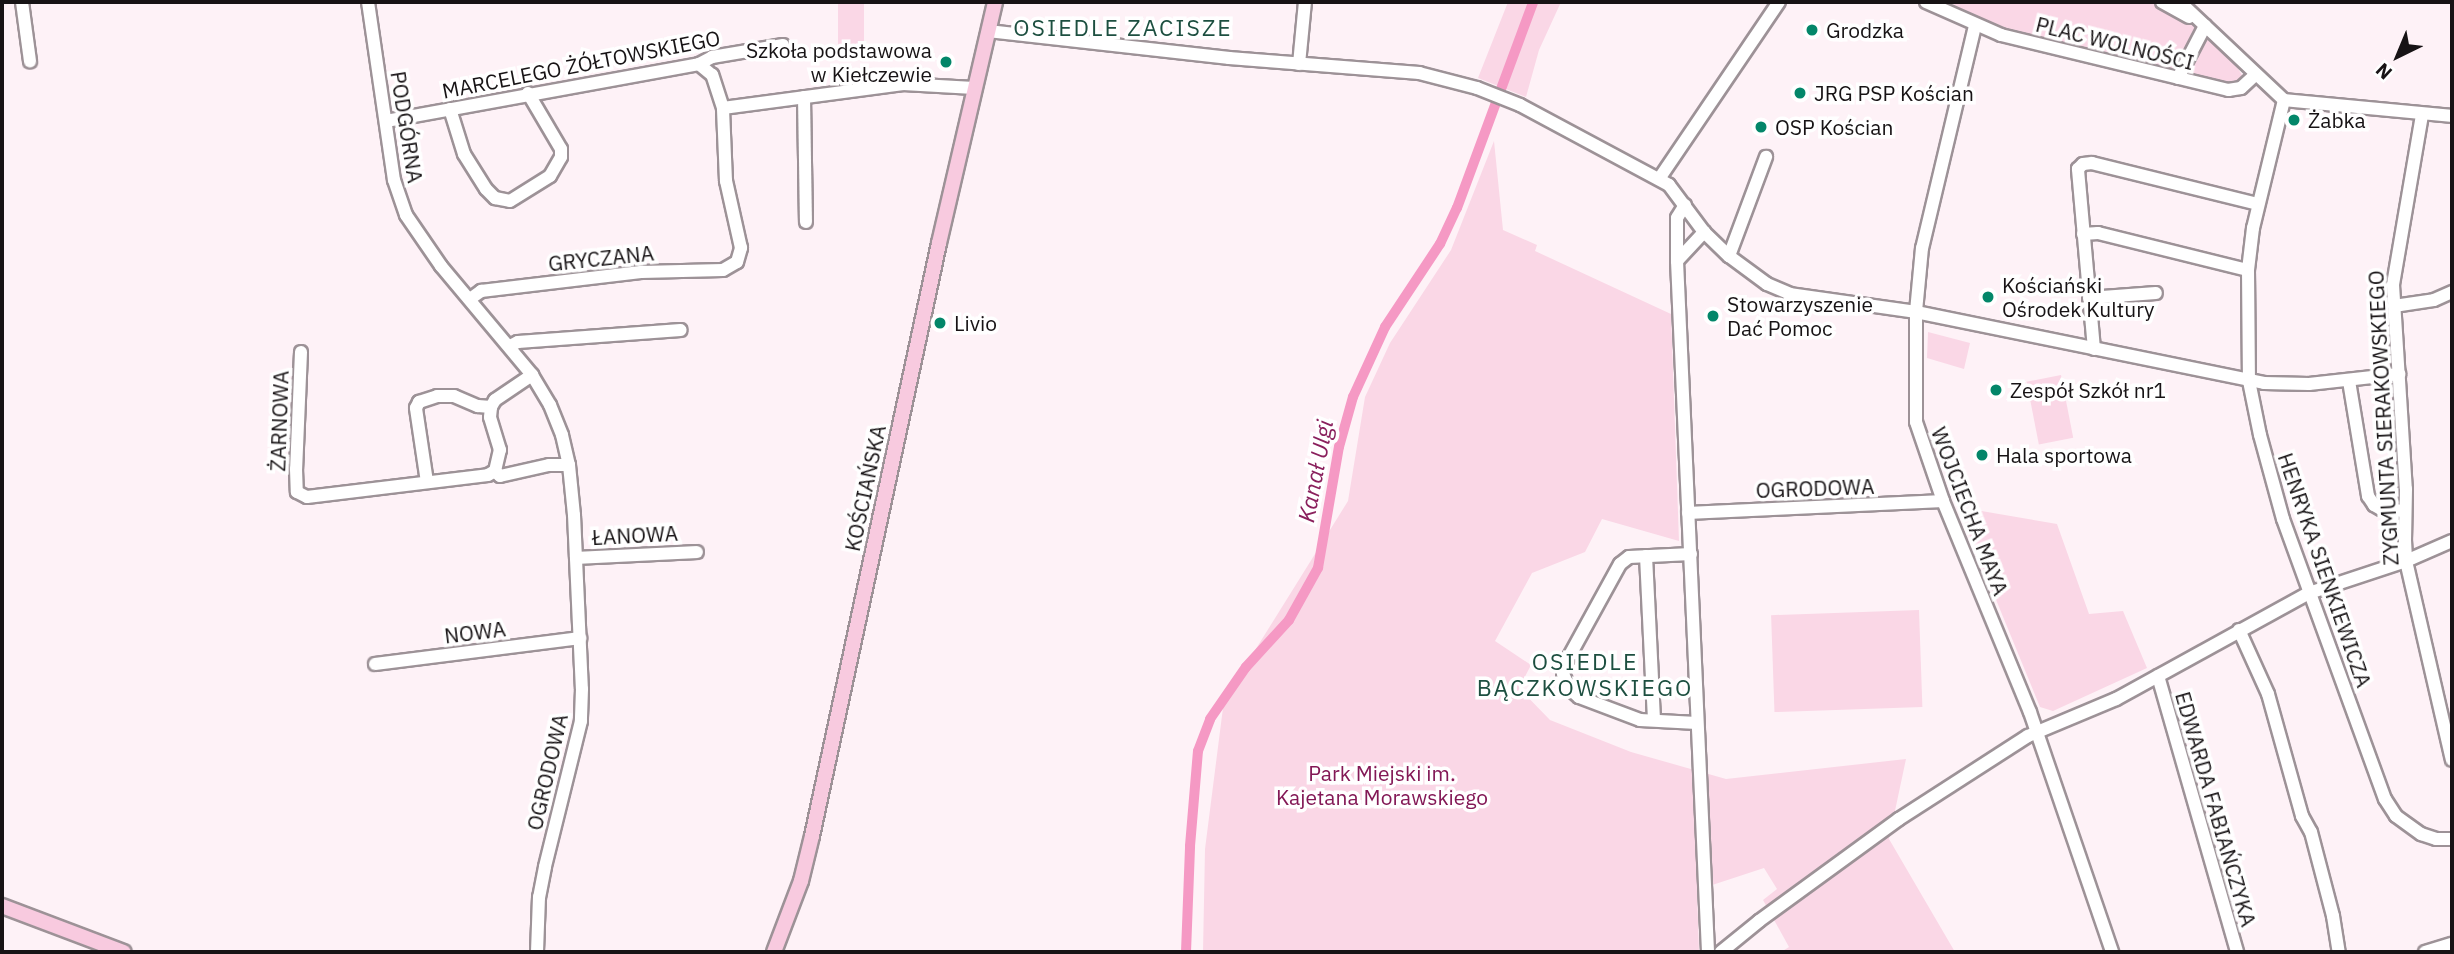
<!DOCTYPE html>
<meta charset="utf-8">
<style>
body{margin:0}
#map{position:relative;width:2454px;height:954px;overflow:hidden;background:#fef2f7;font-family:"IBM Plex Sans",sans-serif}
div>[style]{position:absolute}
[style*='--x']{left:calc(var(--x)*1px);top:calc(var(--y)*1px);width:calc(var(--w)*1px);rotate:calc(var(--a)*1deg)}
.green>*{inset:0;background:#fad7e6;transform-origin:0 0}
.canal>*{height:10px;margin:-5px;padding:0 5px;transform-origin:5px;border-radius:5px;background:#f599c4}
.roads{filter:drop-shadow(2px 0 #9d9297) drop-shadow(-2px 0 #9d9297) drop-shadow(0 2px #9d9297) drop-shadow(0 -2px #9d9297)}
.minor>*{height:12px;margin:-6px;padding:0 6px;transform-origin:6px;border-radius:6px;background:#fff}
.major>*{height:14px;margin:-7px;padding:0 7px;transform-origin:7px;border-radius:7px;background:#f8cadf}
.dots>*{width:19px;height:19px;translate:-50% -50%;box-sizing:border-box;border:4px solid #fff;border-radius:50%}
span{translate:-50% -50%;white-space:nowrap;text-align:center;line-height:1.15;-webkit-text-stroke:7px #fff;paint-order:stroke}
.poi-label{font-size:21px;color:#171315}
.left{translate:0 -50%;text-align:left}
.right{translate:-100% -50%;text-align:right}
.street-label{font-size:21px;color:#171315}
.park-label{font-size:21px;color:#831856}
.neighbourhood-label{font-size:23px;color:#1d4f40;letter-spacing:2px}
.water-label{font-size:23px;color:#8a205d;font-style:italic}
.frame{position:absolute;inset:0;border:4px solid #171315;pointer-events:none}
.north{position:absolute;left:2363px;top:21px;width:70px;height:70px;-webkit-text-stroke:5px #fff;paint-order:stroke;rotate:223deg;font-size:19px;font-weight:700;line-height:28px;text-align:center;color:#171315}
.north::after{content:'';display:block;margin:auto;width:24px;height:32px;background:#171315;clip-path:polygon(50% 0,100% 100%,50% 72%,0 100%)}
</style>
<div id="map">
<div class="green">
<i style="left:838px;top:2px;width:26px;height:44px"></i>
<i style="clip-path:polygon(1508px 2px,1561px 2px,1539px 50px,1526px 97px,1478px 78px)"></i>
<i style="clip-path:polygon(1949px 2px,2151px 2px,2190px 22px,2235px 64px,2244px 78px,2233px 86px,2150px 63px,1981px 23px,1952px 11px,1954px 5px)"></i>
<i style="clip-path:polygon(1494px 141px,1503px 230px,1537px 245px,1535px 251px,1671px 314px,1679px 541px,1602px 519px,1585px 552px,1532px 573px,1495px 641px,1531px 665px,1519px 688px,1550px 720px,1631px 752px,1726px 779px,1906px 759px,1889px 839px,1955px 952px,1781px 952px,1789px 947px,1763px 900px,1777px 889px,1764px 868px,1697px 890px,1699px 952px,1203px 952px,1205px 849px,1224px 700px,1348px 501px,1365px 397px,1390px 343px,1451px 250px)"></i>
<i style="clip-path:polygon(1928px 332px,1970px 343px,1964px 369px,1927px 358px)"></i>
<i style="left:2061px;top:375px;width:64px;height:35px;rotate:79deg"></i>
<i style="clip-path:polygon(1958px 507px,2057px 524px,2089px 614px,2123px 611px,2147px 668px,2053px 711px,2040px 707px)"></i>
<i style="left:1919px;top:610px;width:97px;height:148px;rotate:88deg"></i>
</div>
<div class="canal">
<i style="--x:1186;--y:952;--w:106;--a:-87.8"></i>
<i style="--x:1190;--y:846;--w:95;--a:-85.2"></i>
<i style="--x:1198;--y:751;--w:34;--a:-69"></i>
<i style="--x:1210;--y:719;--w:63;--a:-55.3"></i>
<i style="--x:1246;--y:667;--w:64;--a:-47.5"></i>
<i style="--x:1289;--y:620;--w:60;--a:-60.9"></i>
<i style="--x:1318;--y:568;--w:123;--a:-80.2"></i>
<i style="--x:1339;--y:447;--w:52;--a:-74.4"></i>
<i style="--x:1353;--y:397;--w:77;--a:-65.4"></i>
<i style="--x:1385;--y:327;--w:100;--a:-56.5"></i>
<i style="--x:1440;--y:244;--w:40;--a:-65"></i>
<i style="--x:1457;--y:208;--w:220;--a:-69.7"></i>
</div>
<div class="roads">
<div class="minor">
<i style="--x:22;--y:2;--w:60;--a:82.3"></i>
<i style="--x:368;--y:2;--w:180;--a:81.7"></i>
<i style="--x:394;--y:180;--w:37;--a:71"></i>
<i style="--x:406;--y:215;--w:62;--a:55.5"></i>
<i style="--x:441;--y:266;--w:142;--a:50.1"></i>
<i style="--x:532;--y:375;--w:35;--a:59"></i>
<i style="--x:550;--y:405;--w:32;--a:68"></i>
<i style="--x:562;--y:435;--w:31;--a:77"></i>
<i style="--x:569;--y:465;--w:50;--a:84.3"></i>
<i style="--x:574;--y:515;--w:174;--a:87.4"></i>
<i style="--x:582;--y:689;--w:32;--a:92"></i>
<i style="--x:581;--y:721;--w:150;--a:103.9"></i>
<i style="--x:545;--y:867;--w:31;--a:101"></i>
<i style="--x:539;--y:897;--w:55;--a:92.1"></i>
<i style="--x:1926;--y:2;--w:82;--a:23.7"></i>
<i style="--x:2001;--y:35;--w:234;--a:13.6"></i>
<i style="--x:2228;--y:90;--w:13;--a:-9"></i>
<i style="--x:2241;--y:88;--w:19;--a:-43"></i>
<i style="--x:2162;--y:2;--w:31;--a:29"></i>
<i style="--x:2180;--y:2;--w:143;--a:43.3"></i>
<i style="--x:2284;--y:100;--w:169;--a:5.4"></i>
<i style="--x:1975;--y:26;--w:228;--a:103.4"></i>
<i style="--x:1922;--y:248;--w:64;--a:95.4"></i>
<i style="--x:1916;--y:312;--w:110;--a:90"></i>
<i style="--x:1916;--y:422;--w:83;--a:71.1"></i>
<i style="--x:1943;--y:501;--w:228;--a:67.6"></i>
<i style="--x:2030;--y:712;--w:254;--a:71.1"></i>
<i style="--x:988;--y:31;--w:243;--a:6.4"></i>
<i style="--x:1229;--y:58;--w:191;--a:4.5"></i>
<i style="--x:1419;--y:73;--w:60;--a:14.5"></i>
<i style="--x:1477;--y:88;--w:46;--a:21.6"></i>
<i style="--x:1520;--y:105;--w:169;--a:28.2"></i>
<i style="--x:1669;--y:185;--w:59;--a:53.3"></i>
<i style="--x:1704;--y:232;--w:35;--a:44"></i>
<i style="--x:1729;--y:256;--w:47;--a:36.4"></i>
<i style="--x:1767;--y:284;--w:25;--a:23"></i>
<i style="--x:1790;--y:294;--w:127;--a:8.1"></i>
<i style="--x:1916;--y:312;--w:355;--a:11.5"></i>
<i style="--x:2264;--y:383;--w:45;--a:1.3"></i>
<i style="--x:2309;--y:384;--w:91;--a:-6.3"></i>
<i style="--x:1299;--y:64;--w:62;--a:-84.5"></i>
<i style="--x:2178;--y:78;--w:59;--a:-62.6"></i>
<i style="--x:804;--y:97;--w:125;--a:89.1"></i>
<i style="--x:2284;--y:100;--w:132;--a:103.6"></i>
<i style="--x:2253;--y:228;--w:42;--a:96.8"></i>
<i style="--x:2248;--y:270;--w:111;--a:89.5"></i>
<i style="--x:2249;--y:381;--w:55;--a:78.5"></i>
<i style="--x:2260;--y:435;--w:87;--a:74.7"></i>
<i style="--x:2283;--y:519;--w:298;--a:70"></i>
<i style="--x:2385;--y:799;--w:20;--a:57"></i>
<i style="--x:2396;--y:816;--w:31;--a:36"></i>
<i style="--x:2421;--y:834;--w:16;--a:18"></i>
<i style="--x:2436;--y:839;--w:16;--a:0"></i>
<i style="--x:723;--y:108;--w:182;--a:-7.6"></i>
<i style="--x:903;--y:84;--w:71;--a:3.2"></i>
<i style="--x:450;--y:109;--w:47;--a:72.7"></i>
<i style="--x:464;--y:154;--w:41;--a:57.8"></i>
<i style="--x:486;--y:189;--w:13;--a:45"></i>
<i style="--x:495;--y:198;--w:15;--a:11"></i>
<i style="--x:510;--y:201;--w:47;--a:-32"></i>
<i style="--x:550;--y:176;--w:22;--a:-60"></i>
<i style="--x:561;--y:157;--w:8;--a:-90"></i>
<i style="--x:561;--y:149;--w:65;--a:-120.5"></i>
<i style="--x:2422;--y:115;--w:172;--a:99.7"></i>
<i style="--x:2393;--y:285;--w:204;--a:86.4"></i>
<i style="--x:2406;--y:489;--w:51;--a:91.1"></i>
<i style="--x:2405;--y:540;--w:21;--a:87"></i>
<i style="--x:2406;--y:561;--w:204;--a:77"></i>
<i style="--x:386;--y:121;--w:318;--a:-10.3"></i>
<i style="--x:699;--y:64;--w:15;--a:-28"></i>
<i style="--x:712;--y:57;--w:72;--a:-9.6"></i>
<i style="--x:1659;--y:179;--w:214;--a:-55.9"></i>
<i style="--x:1685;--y:205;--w:15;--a:122"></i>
<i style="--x:1677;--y:218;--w:43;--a:90"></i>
<i style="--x:1677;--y:261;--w:692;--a:87.43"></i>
<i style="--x:2083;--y:234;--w:15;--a:-4"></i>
<i style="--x:2098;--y:233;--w:154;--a:13.9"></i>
<i style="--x:1729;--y:256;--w:106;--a:-69.5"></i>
<i style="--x:1677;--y:261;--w:40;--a:-47"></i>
<i style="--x:2089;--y:298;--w:67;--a:-4.3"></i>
<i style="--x:470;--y:299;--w:14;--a:-36"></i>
<i style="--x:481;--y:291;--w:161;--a:-6.8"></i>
<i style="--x:641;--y:272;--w:82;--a:-1.4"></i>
<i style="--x:723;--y:270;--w:16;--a:-30"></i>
<i style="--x:737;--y:262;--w:15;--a:-74"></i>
<i style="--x:741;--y:248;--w:69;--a:-102.6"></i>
<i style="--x:726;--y:181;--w:73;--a:-92.4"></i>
<i style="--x:723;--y:108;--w:35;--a:-108"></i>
<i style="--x:712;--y:75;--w:17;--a:-140"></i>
<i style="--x:2394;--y:306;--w:40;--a:-8.5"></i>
<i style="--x:2434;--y:300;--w:20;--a:-24"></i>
<i style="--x:510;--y:346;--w:9;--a:-27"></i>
<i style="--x:518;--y:342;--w:163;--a:-4.2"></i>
<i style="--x:2094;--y:349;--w:181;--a:-95.1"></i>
<i style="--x:2078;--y:169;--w:7;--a:-45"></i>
<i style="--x:2083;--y:164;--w:9;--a:-6"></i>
<i style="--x:2092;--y:163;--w:171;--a:13.9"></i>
<i style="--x:301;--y:352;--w:117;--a:92.4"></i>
<i style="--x:296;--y:469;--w:23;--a:88"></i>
<i style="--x:297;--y:492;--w:11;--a:27"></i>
<i style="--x:307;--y:497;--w:182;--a:-6.9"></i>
<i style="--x:488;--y:475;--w:8;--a:-30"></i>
<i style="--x:495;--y:471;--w:22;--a:-77"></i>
<i style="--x:500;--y:450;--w:34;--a:-107"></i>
<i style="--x:490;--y:417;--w:10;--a:-84"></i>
<i style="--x:491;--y:407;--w:8;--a:-60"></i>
<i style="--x:495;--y:400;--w:45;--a:-34"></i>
<i style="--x:2349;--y:381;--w:117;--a:80.6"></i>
<i style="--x:2368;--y:496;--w:11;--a:56"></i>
<i style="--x:2374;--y:505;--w:8;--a:30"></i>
<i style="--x:2381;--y:509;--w:24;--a:5"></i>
<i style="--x:495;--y:471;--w:7;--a:45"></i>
<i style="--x:500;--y:476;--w:50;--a:-12.7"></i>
<i style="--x:549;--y:465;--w:20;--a:0"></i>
<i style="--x:427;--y:482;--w:75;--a:-98.5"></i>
<i style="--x:416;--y:408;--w:7;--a:-63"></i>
<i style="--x:419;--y:402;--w:19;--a:-18"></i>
<i style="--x:437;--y:396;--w:17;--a:0"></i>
<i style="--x:454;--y:396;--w:26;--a:23"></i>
<i style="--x:478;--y:406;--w:13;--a:4"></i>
<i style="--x:1688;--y:513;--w:255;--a:-2.7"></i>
<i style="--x:1691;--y:554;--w:62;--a:177.2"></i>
<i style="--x:1629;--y:557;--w:11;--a:142"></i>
<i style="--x:1620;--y:564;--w:114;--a:118.8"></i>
<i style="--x:1565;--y:664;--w:10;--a:101"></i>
<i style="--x:1563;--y:674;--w:17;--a:65"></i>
<i style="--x:1570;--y:689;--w:12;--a:42"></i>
<i style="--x:1579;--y:697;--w:65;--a:20.7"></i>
<i style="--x:1640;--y:720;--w:57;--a:3"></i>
<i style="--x:1646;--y:556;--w:164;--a:87.2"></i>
<i style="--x:576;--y:558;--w:121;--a:-2.8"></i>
<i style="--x:2239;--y:630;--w:70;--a:65.6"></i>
<i style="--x:2268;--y:694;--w:127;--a:74.4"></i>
<i style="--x:2302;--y:816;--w:18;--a:61"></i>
<i style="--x:2311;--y:832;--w:87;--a:75.3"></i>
<i style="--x:2333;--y:916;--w:36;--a:81"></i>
<i style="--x:375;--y:664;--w:207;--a:-7.2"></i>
<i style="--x:2158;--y:676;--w:287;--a:74"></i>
<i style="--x:1721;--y:952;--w:49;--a:-39.2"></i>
<i style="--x:1759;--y:921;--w:173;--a:-36.1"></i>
<i style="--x:1899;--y:819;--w:153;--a:-32.8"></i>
<i style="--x:2028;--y:736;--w:95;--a:-22.8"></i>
<i style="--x:2116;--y:699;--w:220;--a:-28.8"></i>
<i style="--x:2309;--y:593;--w:102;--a:-18.3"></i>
<i style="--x:2406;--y:561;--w:50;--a:-23.5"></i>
<i style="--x:2425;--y:952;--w:28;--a:-17"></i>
</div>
<div class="major">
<i style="--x:2;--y:906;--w:130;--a:20.7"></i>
<i style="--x:774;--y:952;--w:76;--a:-69.2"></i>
<i style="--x:801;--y:881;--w:46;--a:-76.3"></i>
<i style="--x:812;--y:836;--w:606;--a:-77.91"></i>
<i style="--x:939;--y:243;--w:247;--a:-76.9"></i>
</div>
</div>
<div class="dots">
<i style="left:1812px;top:30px;background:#038669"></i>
<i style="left:946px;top:62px;background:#038669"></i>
<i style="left:1800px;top:93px;background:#038669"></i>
<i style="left:2294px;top:120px;background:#038669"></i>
<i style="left:1761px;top:127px;background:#038669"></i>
<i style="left:1988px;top:297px;background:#038669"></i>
<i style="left:1713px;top:316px;background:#038669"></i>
<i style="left:940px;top:323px;background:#038669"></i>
<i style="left:1996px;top:390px;background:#038669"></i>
<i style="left:1982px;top:455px;background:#038669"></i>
</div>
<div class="poi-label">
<span class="left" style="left:1826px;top:30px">Grodzka</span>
<span class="right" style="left:932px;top:62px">Szkoła podstawowa<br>w Kiełczewie</span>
<span class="left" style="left:1814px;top:93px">JRG PSP Kościan</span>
<span class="left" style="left:2308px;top:120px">Żabka</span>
<span class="left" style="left:1775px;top:127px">OSP Kościan</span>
<span class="left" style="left:2002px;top:297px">Kościański<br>Ośrodek Kultury</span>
<span class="left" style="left:1727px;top:316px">Stowarzyszenie<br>Dać Pomoc</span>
<span class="left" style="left:954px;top:323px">Livio</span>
<span class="left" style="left:2010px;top:390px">Zespół Szkół nr1</span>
<span class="left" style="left:1996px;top:455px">Hala sportowa</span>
</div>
<div class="street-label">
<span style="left:2115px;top:43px;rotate:14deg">PLAC WOLNOŚCI</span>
<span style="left:581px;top:64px;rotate:-11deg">MARCELEGO ŻÓŁTOWSKIEGO</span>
<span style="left:407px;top:127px;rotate:81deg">PODGÓRNA</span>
<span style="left:601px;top:258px;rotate:-6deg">GRYCZANA</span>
<span style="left:2383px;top:418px;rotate:-93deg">ZYGMUNTA SIERAKOWSKIEGO</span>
<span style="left:279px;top:421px;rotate:-88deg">ŻARNOWA</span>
<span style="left:865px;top:488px;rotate:-78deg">KOŚCIAŃSKA</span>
<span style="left:1815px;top:488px;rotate:-2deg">OGRODOWA</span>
<span style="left:1970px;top:511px;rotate:69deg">WOJCIECHA MAYA</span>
<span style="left:635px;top:535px;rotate:-3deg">ŁANOWA</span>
<span style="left:2325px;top:570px;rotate:71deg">HENRYKA SIENKIEWICZA</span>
<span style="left:475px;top:632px;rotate:-7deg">NOWA</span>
<span style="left:547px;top:772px;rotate:-77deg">OGRODOWA</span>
<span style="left:2216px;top:809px;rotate:74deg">EDWARDA FABIAŃCZYKA</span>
</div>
<div class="park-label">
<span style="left:1382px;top:785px">Park Miejski im.<br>Kajetana Morawskiego</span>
</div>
<div class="neighbourhood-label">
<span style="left:1123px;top:27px">OSIEDLE ZACISZE</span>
<span style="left:1585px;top:674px">OSIEDLE<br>BĄCZKOWSKIEGO</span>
</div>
<div class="water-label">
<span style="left:1315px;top:471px;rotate:-79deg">Kanał Ulgi</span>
</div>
<div class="frame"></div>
<div class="north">N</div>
</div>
